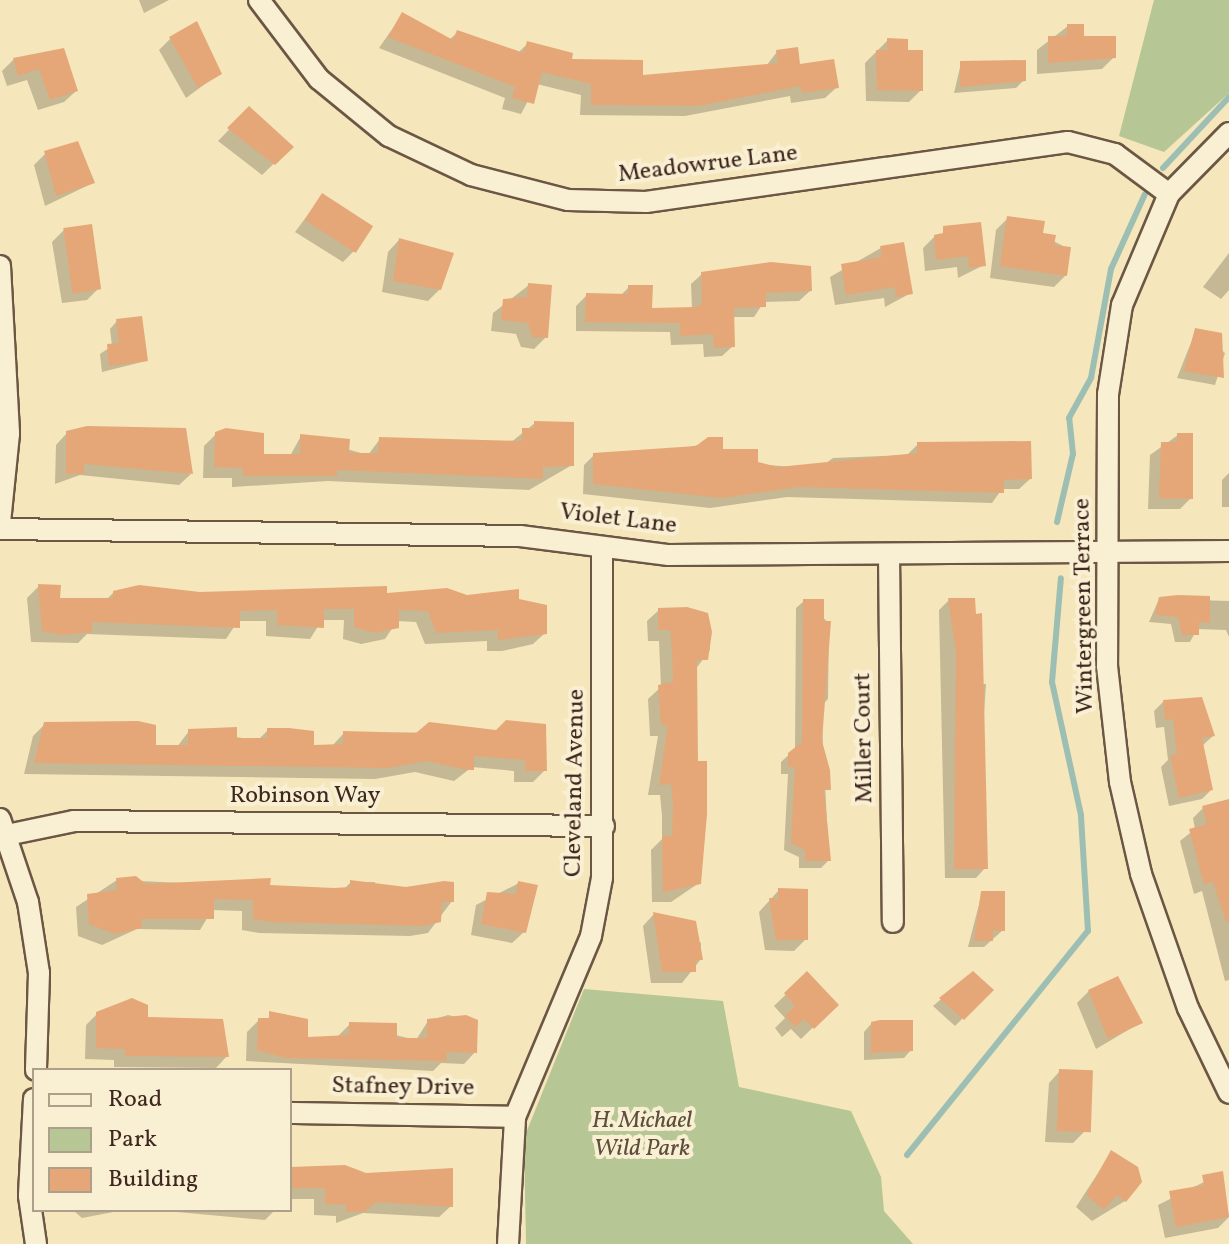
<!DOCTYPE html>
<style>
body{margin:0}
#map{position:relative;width:1229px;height:1244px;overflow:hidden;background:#f6e6bb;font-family:Vollkorn,serif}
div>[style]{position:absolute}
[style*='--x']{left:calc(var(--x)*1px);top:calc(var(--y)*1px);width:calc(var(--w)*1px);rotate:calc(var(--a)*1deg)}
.green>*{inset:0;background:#b6c694}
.shadow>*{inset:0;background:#0003}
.stream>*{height:6px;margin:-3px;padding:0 3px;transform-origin:3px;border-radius:3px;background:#9dbfb3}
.building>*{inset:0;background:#e6a778;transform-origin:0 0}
.roads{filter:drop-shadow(2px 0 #6c5745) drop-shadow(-2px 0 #6c5745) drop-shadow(0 2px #6c5745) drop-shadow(0 -2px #6c5745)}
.minor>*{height:20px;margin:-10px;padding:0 10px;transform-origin:10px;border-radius:10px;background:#f9efd3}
span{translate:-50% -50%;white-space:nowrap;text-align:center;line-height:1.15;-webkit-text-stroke:8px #f9efd3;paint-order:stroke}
.street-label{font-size:24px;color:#3e271e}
.park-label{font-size:24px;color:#5c4f3c;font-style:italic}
.legend{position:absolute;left:32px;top:1068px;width:260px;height:144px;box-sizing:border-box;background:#f9efd3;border:2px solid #ae9f8b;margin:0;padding:10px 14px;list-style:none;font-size:24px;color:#3e271e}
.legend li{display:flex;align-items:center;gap:16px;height:40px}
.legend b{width:40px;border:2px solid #ae9f8b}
</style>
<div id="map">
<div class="green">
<i style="clip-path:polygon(1154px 0,1229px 0,1229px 93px,1164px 152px,1119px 136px)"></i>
<i style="clip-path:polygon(584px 989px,723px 1001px,739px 1087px,851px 1111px,881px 1177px,884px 1211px,913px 1244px,526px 1244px,524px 1138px)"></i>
</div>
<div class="shadow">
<i style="clip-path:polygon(139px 0,169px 0,144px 13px)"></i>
<i style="clip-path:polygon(402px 15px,449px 40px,458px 32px,518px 53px,528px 43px,569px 61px,641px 77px,766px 66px,777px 52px,837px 87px,825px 98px,791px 103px,790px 96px,685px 116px,580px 115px,581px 95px,537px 84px,521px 114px,502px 109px,505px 98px,379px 48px)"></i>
<i style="clip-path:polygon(1068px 26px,1114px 57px,1102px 69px,1037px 74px,1037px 50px)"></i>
<i style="clip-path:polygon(170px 39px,220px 73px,186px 98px,159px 50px)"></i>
<i style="clip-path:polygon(888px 40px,906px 52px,921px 90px,909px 102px,866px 101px,865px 63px)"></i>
<i style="clip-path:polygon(63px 50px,76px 91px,64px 102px,38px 110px,27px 80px,7px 86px,2px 71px,14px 59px)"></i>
<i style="clip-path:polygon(961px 63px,1024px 80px,1016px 88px,954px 93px)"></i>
<i style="clip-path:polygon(249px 109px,291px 147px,262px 175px,218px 141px)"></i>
<i style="clip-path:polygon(46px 153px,93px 183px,45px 206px,34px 165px)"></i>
<i style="clip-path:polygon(322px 196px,354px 251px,343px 262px,295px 232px)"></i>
<i style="clip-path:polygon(1008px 218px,1069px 249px,1065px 276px,1054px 287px,990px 278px,996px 230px)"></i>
<i style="clip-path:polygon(64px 230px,99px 288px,87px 300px,62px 303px,52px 242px)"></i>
<i style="clip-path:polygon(935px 236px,984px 265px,958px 278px,957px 267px,925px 271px,923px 248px)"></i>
<i style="clip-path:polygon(399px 240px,440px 289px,428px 301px,382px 292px,388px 252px)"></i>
<i style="clip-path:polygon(881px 248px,911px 293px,885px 307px,884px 298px,835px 305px,830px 277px)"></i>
<i style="clip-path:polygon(1229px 253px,1229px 290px,1221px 299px,1203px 287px)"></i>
<i style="clip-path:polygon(702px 274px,810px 291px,799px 301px,764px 302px,754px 317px,732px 317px,733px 346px,722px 356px,704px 357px,703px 344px,671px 345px,670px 332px,576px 331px,576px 306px,587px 295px,620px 296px,629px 287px,650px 310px,692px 309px,691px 284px)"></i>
<i style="clip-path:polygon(529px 285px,546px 337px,534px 349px,521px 347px,516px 334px,491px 331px,493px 313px)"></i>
<i style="clip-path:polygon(117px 321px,146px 361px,102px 372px,100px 354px,112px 346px,110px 329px)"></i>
<i style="clip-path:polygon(1196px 330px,1225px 353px,1215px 385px,1177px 378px)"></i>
<i style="clip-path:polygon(535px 423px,572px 465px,529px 490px,328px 481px,232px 487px,232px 478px,203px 478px,204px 446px,216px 434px,262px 456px,290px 456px,301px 436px,368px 455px,380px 439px,510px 443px)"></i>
<i style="clip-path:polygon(67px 433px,191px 474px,179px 485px,80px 475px,55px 484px,56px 445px)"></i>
<i style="clip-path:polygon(1178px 435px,1191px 498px,1180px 509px,1148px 509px,1150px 455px)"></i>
<i style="clip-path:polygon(721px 440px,721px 451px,756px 464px,818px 469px,833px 458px,907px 455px,918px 444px,1030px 479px,1019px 489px,1002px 489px,992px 503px,787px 497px,710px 508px,583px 494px,584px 465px,594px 455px,671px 451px)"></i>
<i style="clip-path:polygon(1229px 473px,1229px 507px,1222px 507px,1222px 480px)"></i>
<i style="clip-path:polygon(39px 586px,58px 600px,106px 600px,114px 592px,517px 601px,545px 633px,533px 644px,502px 651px,487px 651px,487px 641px,425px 644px,416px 622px,397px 621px,385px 639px,361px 644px,343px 639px,344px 620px,322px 620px,310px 639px,266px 636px,266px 621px,238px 621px,226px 639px,87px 634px,78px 643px,31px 642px,27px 598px)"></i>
<i style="clip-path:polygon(1159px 599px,1229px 601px,1229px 637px,1226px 630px,1197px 629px,1190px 642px,1175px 642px,1171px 624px,1149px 622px)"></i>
<i style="clip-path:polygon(949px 600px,978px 684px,986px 684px,980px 773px,985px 868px,976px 878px,945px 878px,939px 610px)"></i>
<i style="clip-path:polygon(804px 601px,829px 623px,828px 699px,821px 706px,829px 860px,821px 868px,799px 868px,799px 857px,784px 850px,788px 774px,781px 774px,781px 762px,795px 749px,796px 608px)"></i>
<i style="clip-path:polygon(659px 610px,706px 614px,710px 650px,695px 670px,699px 883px,671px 902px,652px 902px,651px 850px,662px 839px,662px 816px,660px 795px,648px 795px,658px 736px,650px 736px,648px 699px,661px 687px,659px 641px,648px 641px,647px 621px)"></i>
<i style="clip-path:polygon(1163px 702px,1213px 736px,1203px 745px,1211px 790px,1202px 799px,1169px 806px,1161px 767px,1168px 760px,1164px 727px,1156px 728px,1154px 711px)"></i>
<i style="clip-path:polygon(507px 722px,544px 726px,545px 770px,533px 782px,514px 782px,514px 771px,472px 767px,454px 781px,415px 772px,375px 779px,24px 774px,33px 736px,45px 724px,154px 747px,177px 747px,189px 731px,258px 740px,268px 730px,312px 747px,333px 745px,344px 733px,496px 732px)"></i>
<i style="clip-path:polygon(1229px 801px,1229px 980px,1225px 981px,1202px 891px,1194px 894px,1180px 841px,1195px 829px,1193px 818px,1204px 807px)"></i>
<i style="clip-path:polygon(117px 880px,343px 890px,351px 882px,375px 882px,375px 889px,452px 884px,452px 901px,428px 933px,410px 936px,259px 933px,242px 930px,242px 911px,212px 910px,200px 930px,137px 929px,102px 945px,78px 936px,76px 907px)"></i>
<i style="clip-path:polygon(519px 883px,524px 932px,512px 943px,471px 935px,476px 905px)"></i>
<i style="clip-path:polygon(779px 890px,806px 939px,794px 951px,765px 950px,759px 912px)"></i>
<i style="clip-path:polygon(982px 893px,1003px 930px,984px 947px,968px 947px)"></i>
<i style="clip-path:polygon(654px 914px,701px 943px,701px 959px,682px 983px,651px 983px,643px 926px)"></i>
<i style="clip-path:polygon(972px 973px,991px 990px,955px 1026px,933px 1006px)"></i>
<i style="clip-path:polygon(807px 974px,836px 1005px,801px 1039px,791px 1029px,782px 1037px,775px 1028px,785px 1018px,774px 1006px)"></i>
<i style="clip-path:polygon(1089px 991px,1140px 1023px,1096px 1049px,1077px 1003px)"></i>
<i style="clip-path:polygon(98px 1013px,146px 1019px,227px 1056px,216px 1068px,114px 1067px,114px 1060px,85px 1059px,86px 1025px)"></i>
<i style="clip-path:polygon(285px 1014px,306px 1039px,338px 1036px,350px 1024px,416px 1040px,428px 1021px,448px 1015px,476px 1022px,475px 1052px,464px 1064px,441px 1063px,433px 1071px,246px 1061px,247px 1032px,259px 1020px)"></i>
<i style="clip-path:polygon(871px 1024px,911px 1050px,904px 1058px,864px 1060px,864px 1032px)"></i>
<i style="clip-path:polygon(1060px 1071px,1085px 1131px,1073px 1143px,1045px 1142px,1049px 1083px)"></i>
<i style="clip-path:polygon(1111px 1153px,1125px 1201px,1092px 1221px,1076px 1207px)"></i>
<i style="clip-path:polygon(290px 1170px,451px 1206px,439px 1217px,363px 1213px,336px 1223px,336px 1216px,314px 1215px,314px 1199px,290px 1199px)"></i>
<i style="clip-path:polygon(1222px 1173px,1229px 1217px,1218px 1228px,1165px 1238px,1158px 1205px)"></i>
<i style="clip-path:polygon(73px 1210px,124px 1210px,82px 1218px)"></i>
<i style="clip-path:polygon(155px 1210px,275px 1210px,265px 1220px)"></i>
</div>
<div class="stream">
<i style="--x:1163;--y:168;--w:97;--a:-47.1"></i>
<i style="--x:1057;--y:522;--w:70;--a:-76.8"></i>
<i style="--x:1073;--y:454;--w:36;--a:-96"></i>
<i style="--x:1069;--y:418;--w:46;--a:-61.2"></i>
<i style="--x:1091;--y:378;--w:111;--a:-79.6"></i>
<i style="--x:1111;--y:269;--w:82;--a:-65.6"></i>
<i style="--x:907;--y:1155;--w:288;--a:-51.1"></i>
<i style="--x:1088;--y:931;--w:116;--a:-93.5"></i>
<i style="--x:1081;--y:815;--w:136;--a:-102.3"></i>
<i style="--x:1052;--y:682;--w:104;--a:-85.1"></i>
</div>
<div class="building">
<i style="clip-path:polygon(402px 12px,453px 40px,457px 30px,524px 53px,527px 41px,573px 53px,572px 59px,643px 60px,643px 75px,778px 63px,776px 50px,798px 47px,800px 64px,834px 59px,839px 88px,802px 93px,800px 86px,698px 106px,591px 105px,591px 84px,542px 72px,534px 104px,512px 98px,515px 87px,388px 37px)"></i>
<i style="clip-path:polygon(197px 21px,222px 74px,198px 88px,169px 37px)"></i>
<i style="clip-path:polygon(1067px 24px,1084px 24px,1084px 36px,1116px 36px,1116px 58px,1048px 63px,1048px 36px,1067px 36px)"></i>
<i style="clip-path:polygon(887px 38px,908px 39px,908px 50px,923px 50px,923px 91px,877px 90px,876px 50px,887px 50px)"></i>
<i style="clip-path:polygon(64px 48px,78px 91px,50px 100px,39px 69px,18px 76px,13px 58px)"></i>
<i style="clip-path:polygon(1026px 60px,1026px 81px,960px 87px,960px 61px)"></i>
<i style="clip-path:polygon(249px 106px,294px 147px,275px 165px,227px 128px)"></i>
<i style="clip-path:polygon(78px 141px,95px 183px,56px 196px,44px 151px)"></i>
<i style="left:322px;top:193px;width:61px;height:32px;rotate:33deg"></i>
<i style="clip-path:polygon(1007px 216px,1045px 221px,1043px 233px,1056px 235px,1054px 245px,1071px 247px,1067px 276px,1000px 266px)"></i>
<i style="clip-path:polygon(981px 222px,986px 266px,969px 268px,968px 256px,936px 260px,934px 235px,943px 233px,943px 226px)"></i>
<i style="left:92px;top:224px;width:66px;height:29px;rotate:82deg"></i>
<i style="clip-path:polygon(399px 238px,454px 253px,441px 290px,393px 281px)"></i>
<i style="clip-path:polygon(904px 242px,913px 294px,896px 297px,895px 287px,846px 295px,841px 264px,882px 257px,880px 246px)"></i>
<i style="clip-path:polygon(771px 262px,811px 266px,812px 291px,766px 293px,766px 307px,734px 308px,735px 347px,714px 348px,713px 334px,680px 336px,680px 323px,585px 322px,586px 293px,628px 294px,628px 285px,653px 285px,652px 308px,695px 307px,702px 304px,701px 272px)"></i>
<i style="clip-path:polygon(528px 283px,552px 285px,548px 338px,532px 337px,528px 323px,501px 320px,503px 299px,527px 297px)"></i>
<i style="clip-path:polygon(142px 316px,148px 361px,109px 366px,107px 344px,119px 343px,116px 319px)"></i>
<i style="clip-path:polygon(1195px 328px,1222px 333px,1224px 378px,1184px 371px)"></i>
<i style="clip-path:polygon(534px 421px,574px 422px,574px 466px,543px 467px,543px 479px,337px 470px,337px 476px,243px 476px,243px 468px,214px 467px,215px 432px,226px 428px,264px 433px,264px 454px,300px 454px,300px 434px,350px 439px,349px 453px,378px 453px,379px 437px,522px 441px,522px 428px,534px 428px)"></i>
<i style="clip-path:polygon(87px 426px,186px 428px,193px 474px,84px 464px,84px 474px,66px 474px,66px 431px)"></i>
<i style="clip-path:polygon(1177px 433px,1193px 433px,1193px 499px,1159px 498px,1161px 442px,1177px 442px)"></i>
<i style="clip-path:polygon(708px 437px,723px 437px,723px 449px,758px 449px,758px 462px,778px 467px,917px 453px,917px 442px,1031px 441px,1032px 479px,1004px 480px,1004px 493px,799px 487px,722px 498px,593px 484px,593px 453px,696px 446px)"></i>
<i style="clip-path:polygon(38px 584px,61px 585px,60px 598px,113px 598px,113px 591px,139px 585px,200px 592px,387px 586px,387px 593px,447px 588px,467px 595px,519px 589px,519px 599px,547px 605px,547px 634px,498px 640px,498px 630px,436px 633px,428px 611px,399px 610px,399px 628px,374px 633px,354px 627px,354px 609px,324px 609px,324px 628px,277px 625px,277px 610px,240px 611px,240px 628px,92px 622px,92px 632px,61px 635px,42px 631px)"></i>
<i style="clip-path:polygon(1178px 595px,1210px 596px,1210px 623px,1199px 622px,1199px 635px,1182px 635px,1178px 617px,1155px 615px,1159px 597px)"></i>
<i style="clip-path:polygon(948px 598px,975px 598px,976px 614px,982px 613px,988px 869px,954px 869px,956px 653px)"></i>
<i style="clip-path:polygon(803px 599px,824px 599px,824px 621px,831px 621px,822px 741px,830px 770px,831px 790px,824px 790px,831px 861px,805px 861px,805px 850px,791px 843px,795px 767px,788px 767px,788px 753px,802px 742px)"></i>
<i style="clip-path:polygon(687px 607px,708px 613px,712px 632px,708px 660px,697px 660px,698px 761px,707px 761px,707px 814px,701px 884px,663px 892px,662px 836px,672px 836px,673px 803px,671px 784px,659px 785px,668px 725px,661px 725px,658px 685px,673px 682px,672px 650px,670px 630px,658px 630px,658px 608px)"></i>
<i style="clip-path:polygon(1202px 697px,1215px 736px,1202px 738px,1213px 790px,1179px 798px,1170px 756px,1177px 754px,1173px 719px,1165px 720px,1163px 700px)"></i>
<i style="clip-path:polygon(506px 720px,546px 724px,547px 771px,525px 771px,525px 760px,474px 756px,474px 770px,467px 770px,427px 761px,388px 768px,34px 763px,44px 722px,138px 721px,156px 725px,156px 745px,188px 745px,188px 729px,237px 727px,237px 738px,267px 738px,267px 728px,289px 728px,314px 731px,314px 745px,343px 744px,343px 731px,416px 733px,429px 722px,496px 730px)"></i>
<i style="clip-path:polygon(1229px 799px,1229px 922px,1226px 922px,1213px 882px,1204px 884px,1189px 829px,1207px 824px,1202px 806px)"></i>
<i style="clip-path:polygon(136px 876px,146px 884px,271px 878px,270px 885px,334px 888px,350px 887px,350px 880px,406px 887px,444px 881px,454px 882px,454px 902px,442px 902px,441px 922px,423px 926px,272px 922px,253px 919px,253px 900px,214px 899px,214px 919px,141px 919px,142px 928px,115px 934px,89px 924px,87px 894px,117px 890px,116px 878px)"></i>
<i style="clip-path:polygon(518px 881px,538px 885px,526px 933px,481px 924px,487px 892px,516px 894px)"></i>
<i style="clip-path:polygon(778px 888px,808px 889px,808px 940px,776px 940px,769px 898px,778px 899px)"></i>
<i style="clip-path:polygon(981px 891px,1005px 891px,1005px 931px,993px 931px,993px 941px,974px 941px)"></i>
<i style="clip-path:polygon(653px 912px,696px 921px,703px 960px,696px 960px,696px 972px,662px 972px)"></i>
<i style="clip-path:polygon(807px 971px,839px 1005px,814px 1029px,804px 1019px,795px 1027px,785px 1016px,795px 1006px,784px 993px)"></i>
<i style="clip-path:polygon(973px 971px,994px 990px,964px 1020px,939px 998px)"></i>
<i style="clip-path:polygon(1118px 976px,1143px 1023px,1108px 1039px,1088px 990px)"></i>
<i style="clip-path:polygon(132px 998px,148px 1005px,148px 1017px,223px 1019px,229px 1057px,125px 1056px,125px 1049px,96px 1048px,96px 1012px)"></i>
<i style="clip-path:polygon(269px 1011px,308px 1019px,308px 1037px,349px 1035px,349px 1022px,397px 1023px,397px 1038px,427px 1038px,427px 1019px,466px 1015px,478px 1020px,477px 1053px,447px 1052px,446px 1061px,285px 1058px,257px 1050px,258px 1018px,269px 1018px)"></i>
<i style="clip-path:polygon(880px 1020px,913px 1020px,913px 1051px,871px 1053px,871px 1022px)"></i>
<i style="left:1059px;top:1069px;width:34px;height:62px;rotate:2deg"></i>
<i style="clip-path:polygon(1111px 1150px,1138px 1167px,1142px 1182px,1126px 1202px,1117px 1195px,1104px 1210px,1086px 1195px)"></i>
<i style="clip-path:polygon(345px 1165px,366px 1173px,453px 1168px,453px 1207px,376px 1202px,364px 1212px,346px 1212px,347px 1205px,325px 1204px,325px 1188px,290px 1188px,290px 1167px)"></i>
<i style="clip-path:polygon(1223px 1171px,1229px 1217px,1176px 1227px,1169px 1191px,1204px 1185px,1202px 1175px)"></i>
</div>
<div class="roads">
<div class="minor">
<i style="--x:259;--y:0;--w:99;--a:52.8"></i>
<i style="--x:319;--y:79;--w:90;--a:39.2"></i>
<i style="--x:389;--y:136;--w:91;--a:25.4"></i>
<i style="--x:471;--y:175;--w:100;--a:14.5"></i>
<i style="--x:568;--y:200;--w:78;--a:1.5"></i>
<i style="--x:646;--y:202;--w:426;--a:-8.1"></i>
<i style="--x:1068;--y:142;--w:49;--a:14.3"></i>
<i style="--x:1115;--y:154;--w:67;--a:36.5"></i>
<i style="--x:1229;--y:133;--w:86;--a:134.5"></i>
<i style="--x:1169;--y:194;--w:121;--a:112.9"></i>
<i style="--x:1122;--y:305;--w:90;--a:98.9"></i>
<i style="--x:1108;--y:394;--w:272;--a:90.2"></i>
<i style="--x:1107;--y:666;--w:117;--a:83.6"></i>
<i style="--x:1120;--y:782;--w:94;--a:77.1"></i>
<i style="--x:1141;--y:874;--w:142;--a:70.7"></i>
<i style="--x:1188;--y:1008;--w:94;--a:64.2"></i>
<i style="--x:0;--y:266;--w:168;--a:86.9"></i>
<i style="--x:9;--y:434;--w:88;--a:95.8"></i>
<i style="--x:0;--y:529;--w:520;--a:0.77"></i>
<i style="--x:520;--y:536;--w:150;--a:7.3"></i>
<i style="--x:669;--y:555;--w:560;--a:-0.41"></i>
<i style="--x:889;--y:554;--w:368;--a:89.4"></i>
<i style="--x:0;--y:819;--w:88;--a:71.4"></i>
<i style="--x:28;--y:902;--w:72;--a:81.2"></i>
<i style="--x:39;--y:973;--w:97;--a:91.8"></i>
<i style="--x:7;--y:835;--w:68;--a:-11.8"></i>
<i style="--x:74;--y:821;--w:530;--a:0.54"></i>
<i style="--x:34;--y:1099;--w:97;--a:93"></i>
<i style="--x:29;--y:1196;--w:49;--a:81.7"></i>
<i style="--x:290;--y:1113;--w:225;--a:1"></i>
<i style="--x:508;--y:1244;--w:127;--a:-86.8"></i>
<i style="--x:515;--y:1117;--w:196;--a:-67.2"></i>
<i style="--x:591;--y:936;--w:59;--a:-79.3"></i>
<i style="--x:602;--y:878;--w:331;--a:-90"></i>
</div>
</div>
<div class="street-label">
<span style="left:708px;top:165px;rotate:-7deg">Meadowrue Lane</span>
<span style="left:618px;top:520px;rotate:7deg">Violet Lane</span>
<span style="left:1085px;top:606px;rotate:-91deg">Wintergreen Terrace</span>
<span style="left:865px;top:738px;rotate:-91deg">Miller Court</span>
<span style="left:576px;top:783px;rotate:-89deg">Cleveland Avenue</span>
<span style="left:305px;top:797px">Robinson Way</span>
<span style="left:403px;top:1088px;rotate:1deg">Stafney Drive</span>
</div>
<div class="park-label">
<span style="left:642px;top:1136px">H. Michael<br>Wild Park</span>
</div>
<ul class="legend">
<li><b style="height:10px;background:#f9efd3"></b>Road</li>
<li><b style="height:22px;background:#b6c694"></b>Park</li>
<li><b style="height:22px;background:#e6a778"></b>Building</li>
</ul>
</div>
